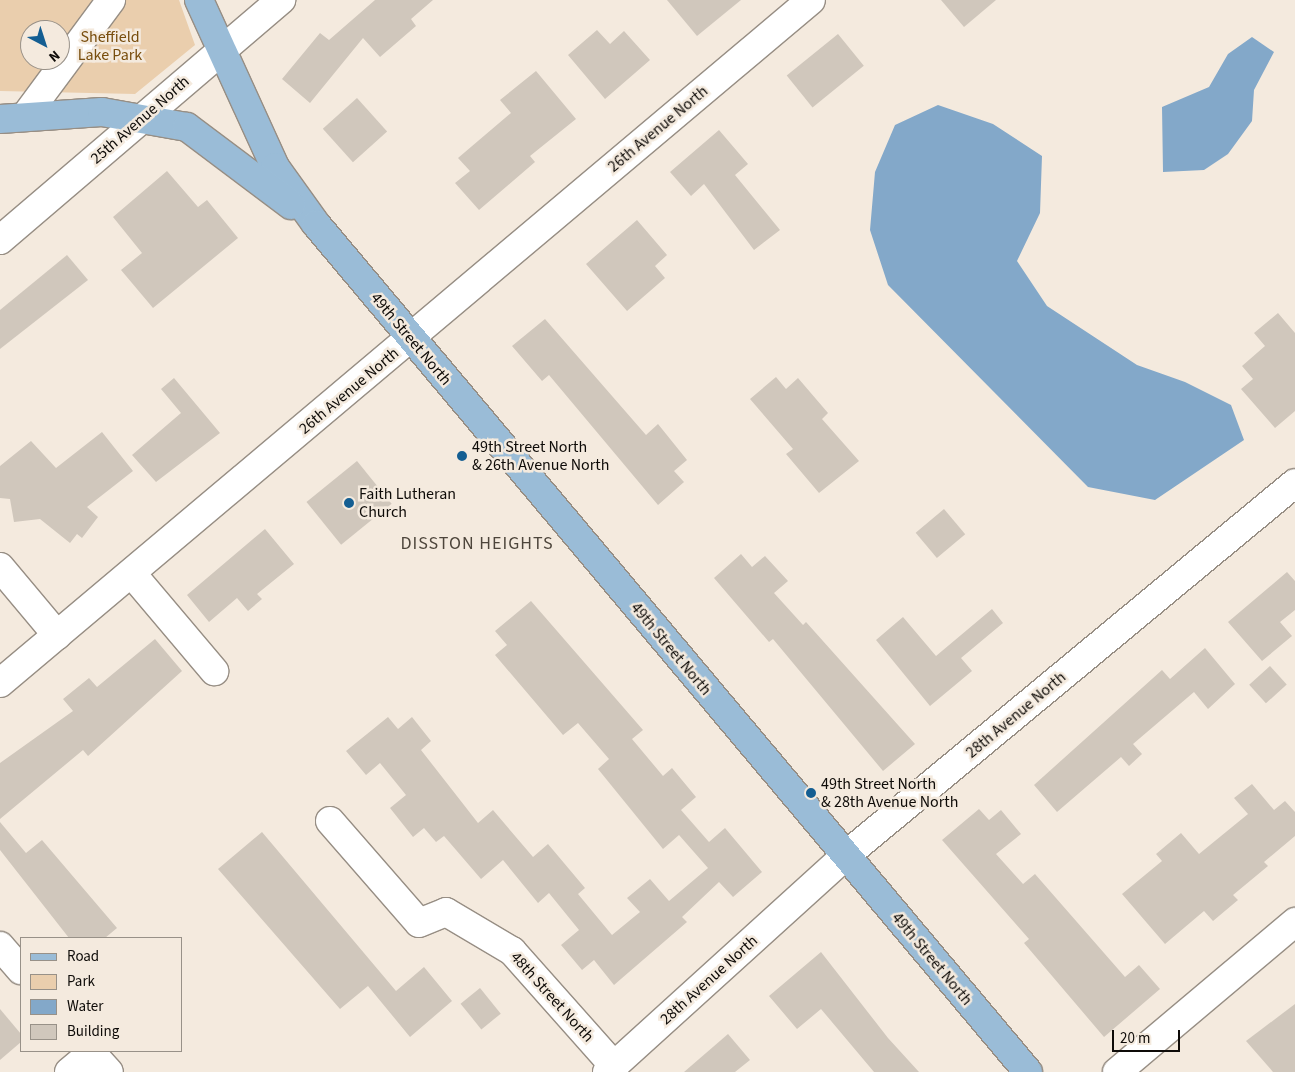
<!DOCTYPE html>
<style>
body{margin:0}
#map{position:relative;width:1295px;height:1072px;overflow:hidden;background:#f4eade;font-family:"Source Sans 3",sans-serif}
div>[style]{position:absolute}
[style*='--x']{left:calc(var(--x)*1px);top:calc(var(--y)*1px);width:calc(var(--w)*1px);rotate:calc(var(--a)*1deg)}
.green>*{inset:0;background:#eacead}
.water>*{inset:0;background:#83a8c9}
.building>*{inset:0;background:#d0c7bc;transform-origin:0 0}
.roads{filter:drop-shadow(1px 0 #978e84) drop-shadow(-1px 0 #978e84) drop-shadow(0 1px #978e84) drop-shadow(0 -1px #978e84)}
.minor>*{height:28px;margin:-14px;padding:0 14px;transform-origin:14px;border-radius:14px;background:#fff}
.major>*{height:28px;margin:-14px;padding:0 14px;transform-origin:14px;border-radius:14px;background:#9abcd7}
.dots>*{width:14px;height:14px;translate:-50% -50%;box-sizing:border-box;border:2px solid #f4eade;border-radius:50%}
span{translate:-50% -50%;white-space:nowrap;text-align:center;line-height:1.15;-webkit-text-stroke:5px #f4eade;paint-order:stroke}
.park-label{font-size:16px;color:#784d0d}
.street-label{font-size:16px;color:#0e0b08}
.poi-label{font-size:16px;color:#0e0b08}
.left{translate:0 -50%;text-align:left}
.neighbourhood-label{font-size:18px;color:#4d453b;letter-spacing:1px}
.legend{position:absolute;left:20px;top:937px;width:162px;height:115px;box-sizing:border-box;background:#f4eade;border:1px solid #989188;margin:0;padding:6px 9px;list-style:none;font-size:15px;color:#0e0b08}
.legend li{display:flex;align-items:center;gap:10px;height:25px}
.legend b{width:25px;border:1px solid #989188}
.north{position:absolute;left:20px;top:20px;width:50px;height:50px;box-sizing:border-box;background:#f4eade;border:1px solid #989188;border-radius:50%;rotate:140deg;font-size:14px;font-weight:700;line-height:20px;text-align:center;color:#0e0b08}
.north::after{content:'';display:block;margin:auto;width:18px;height:22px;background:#145e92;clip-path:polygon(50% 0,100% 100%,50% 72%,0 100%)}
.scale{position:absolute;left:1112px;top:1030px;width:68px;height:22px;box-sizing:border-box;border:2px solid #0e0b08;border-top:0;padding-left:6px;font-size:15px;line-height:18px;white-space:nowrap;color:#0e0b08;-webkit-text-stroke:4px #f4eade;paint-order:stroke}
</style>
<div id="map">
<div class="green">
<i style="clip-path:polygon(evenodd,0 0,179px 0,195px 45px,135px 94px,0 91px,0 0,30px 30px,60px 30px,60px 60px,30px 60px,30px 30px)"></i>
</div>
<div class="water">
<i style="clip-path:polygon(1252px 37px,1274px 52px,1254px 90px,1252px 121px,1228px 154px,1204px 170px,1163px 172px,1162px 107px,1209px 87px,1228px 54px)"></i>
<i style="clip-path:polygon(938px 105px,993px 124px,1042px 156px,1040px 213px,1017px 261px,1047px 306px,1137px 365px,1185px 382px,1231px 405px,1244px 440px,1155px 500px,1088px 487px,888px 285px,870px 230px,875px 172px,895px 125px)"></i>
</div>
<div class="building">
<i style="clip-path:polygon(375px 0,433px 0,411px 19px,416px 26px,380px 57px,363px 38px,310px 103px,282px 79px,320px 33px,329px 40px)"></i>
<i style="clip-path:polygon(667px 0,741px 0,697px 36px)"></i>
<i style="clip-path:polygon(941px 0,996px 0,964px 27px)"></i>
<i style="clip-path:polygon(597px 30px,610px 44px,624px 31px,650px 60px,605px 99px,568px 55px)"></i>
<i style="left:838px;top:34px;width:41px;height:66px;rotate:51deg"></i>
<i style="clip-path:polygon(536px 71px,576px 119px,530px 156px,535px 162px,479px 210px,455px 183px,470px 171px,458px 158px,511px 113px,500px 100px)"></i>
<i style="left:357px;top:98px;width:45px;height:46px;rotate:48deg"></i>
<i style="clip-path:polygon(719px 130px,748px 164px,735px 175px,780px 230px,754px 250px,704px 184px,691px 196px,670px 172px)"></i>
<i style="clip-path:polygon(167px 171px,198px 207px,207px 200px,238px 238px,153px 308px,121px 270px,142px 253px,113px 217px)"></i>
<i style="clip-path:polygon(637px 220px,667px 255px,655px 266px,665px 278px,627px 311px,586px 264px)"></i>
<i style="clip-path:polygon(67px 255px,88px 280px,0 349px,0 310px)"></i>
<i style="clip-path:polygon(1278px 313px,1295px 333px,1295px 411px,1275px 428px,1241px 389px,1253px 379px,1242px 366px,1265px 346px,1254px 333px)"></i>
<i style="clip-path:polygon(545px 319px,646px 435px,658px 424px,687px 460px,674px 471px,684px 482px,658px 505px,549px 375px,542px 381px,512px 346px)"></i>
<i style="clip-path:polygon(776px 377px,786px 389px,798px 378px,828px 413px,822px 419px,859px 461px,819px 493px,786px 454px,793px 449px,750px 399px)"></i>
<i style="clip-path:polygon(174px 378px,220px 433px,156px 482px,132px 455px,181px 413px,161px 389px)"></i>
<i style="clip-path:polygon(102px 432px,133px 471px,87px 507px,98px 517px,82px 538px,77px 534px,70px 543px,40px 519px,14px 522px,10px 499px,0 498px,0 466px,31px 441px,56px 468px)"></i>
<i style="left:357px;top:461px;width:55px;height:65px;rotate:51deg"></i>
<i style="left:944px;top:509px;width:33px;height:37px;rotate:50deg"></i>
<i style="clip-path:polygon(265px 529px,294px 564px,257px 594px,262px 599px,248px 611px,237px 598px,209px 622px,187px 595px)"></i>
<i style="clip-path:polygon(741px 554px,752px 567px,765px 556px,788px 581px,774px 593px,803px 625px,806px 622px,915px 744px,883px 771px,773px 639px,769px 642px,714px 578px)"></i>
<i style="clip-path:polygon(1287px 572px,1295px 581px,1295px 610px,1280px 622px,1292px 636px,1262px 661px,1228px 622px)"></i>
<i style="clip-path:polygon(531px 601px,643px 730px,632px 739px,663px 776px,672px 768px,696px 797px,681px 810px,709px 842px,725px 828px,762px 872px,733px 897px,719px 882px,682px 917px,687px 922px,614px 985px,594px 960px,582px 970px,561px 945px,579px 930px,549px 893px,538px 903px,503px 860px,481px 879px,444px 836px,436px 842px,424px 828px,413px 837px,390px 808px,406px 795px,380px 763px,366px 775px,346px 751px,388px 717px,398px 729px,412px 717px,431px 741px,421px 750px,478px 823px,493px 810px,533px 857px,548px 844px,585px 888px,578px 894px,612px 935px,640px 912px,627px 898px,650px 879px,669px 901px,708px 868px,679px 835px,663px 849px,598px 769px,609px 759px,578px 723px,563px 735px,495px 655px,507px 645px,495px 631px)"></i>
<i style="clip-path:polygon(992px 609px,1003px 623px,961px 658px,972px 671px,930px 706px,876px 640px,903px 617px,936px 656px)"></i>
<i style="clip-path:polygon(155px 639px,182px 671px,88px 756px,83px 750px,0 819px,0 763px,73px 711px,63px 699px,89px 678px,97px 687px)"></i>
<i style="clip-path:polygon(1205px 648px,1235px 684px,1208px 709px,1194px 692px,1133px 744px,1142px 754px,1129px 766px,1121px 757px,1057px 812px,1034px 785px,1162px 670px,1170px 679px)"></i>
<i style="left:1270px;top:666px;width:25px;height:28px;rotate:48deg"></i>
<i style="clip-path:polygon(1252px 784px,1274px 810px,1285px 801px,1295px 812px,1295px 836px,1264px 862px,1268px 866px,1233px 895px,1238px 900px,1213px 921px,1204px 911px,1165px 944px,1122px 894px,1162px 861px,1156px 854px,1181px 833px,1199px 854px,1248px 814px,1234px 798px)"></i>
<i style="clip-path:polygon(979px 809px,989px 820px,1001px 810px,1021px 834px,996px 854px,1023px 884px,1035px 874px,1125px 977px,1139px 965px,1160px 989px,1104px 1037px,1024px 943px,1029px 939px,942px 840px)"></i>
<i style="clip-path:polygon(0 822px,26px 853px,42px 840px,117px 928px,105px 938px,69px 938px,0 850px)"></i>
<i style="clip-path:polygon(262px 832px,396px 991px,424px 967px,452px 1001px,410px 1037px,368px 986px,340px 1009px,218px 869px)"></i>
<i style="clip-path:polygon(821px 952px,888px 1038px,919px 1072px,874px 1072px,821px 1009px,797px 1029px,769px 996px)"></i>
<i style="left:480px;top:988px;width:33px;height:25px;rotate:51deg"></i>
<i style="clip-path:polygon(1295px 1004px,1295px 1072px,1273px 1072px,1246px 1041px)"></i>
<i style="clip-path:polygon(0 1009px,21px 1034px,21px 1042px,0 1060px)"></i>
<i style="clip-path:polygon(728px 1034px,750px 1060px,735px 1072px,684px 1072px)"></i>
</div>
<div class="roads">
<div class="minor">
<i style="--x:26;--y:115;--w:143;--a:-53.5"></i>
<i style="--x:0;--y:240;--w:370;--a:-40.5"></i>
<i style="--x:0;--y:567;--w:89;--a:50"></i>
<i style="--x:133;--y:575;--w:126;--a:49.8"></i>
<i style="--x:0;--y:683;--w:1060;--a:-40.1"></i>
<i style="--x:330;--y:821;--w:135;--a:48.9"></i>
<i style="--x:419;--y:923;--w:29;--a:-22"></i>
<i style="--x:446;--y:912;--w:77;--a:30.6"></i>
<i style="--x:512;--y:951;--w:154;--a:48.4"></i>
<i style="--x:0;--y:946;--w:32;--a:49"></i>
<i style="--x:90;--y:1051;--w:28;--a:48"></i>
<i style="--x:69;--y:1072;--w:30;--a:-40"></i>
<i style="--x:607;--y:1072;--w:321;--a:-42.2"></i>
<i style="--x:845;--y:856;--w:584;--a:-39.65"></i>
<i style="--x:1117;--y:1072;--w:233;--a:-40.1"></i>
</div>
<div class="major">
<i style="--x:199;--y:0;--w:183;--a:65.5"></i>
<i style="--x:275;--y:167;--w:70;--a:54.3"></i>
<i style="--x:316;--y:224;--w:1107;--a:49.98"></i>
<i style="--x:0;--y:119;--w:102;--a:-3.9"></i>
<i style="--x:102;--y:112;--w:86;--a:10"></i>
<i style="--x:187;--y:127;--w:130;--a:36.9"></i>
</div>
</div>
<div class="dots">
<i style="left:462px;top:456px;background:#145e92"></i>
<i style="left:349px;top:503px;background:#145e92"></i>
<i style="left:811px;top:793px;background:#145e92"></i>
</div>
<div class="park-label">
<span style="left:110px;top:46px">Sheffield<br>Lake Park</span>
</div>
<div class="street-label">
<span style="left:140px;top:120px;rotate:-41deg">25th Avenue North</span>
<span style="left:658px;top:129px;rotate:-40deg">26th Avenue North</span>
<span style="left:411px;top:339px;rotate:50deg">49th Street North</span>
<span style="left:349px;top:391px;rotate:-40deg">26th Avenue North</span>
<span style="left:671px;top:649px;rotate:50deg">49th Street North</span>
<span style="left:1016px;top:715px;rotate:-40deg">28th Avenue North</span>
<span style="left:932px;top:959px;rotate:50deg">49th Street North</span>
<span style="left:709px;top:980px;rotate:-42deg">28th Avenue North</span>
<span style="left:552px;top:997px;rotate:48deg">48th Street North</span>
</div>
<div class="poi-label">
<span class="left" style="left:472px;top:456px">49th Street North<br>&amp; 26th Avenue North</span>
<span class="left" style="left:359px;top:503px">Faith Lutheran<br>Church</span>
<span class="left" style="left:821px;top:793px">49th Street North<br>&amp; 28th Avenue North</span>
</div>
<div class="neighbourhood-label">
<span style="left:477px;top:544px">DISSTON HEIGHTS</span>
</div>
<ul class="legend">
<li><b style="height:6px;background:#9abcd7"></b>Road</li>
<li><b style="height:14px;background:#eacead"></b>Park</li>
<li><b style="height:14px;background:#83a8c9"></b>Water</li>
<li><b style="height:14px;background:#d0c7bc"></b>Building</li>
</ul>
<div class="north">N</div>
<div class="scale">20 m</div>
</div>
